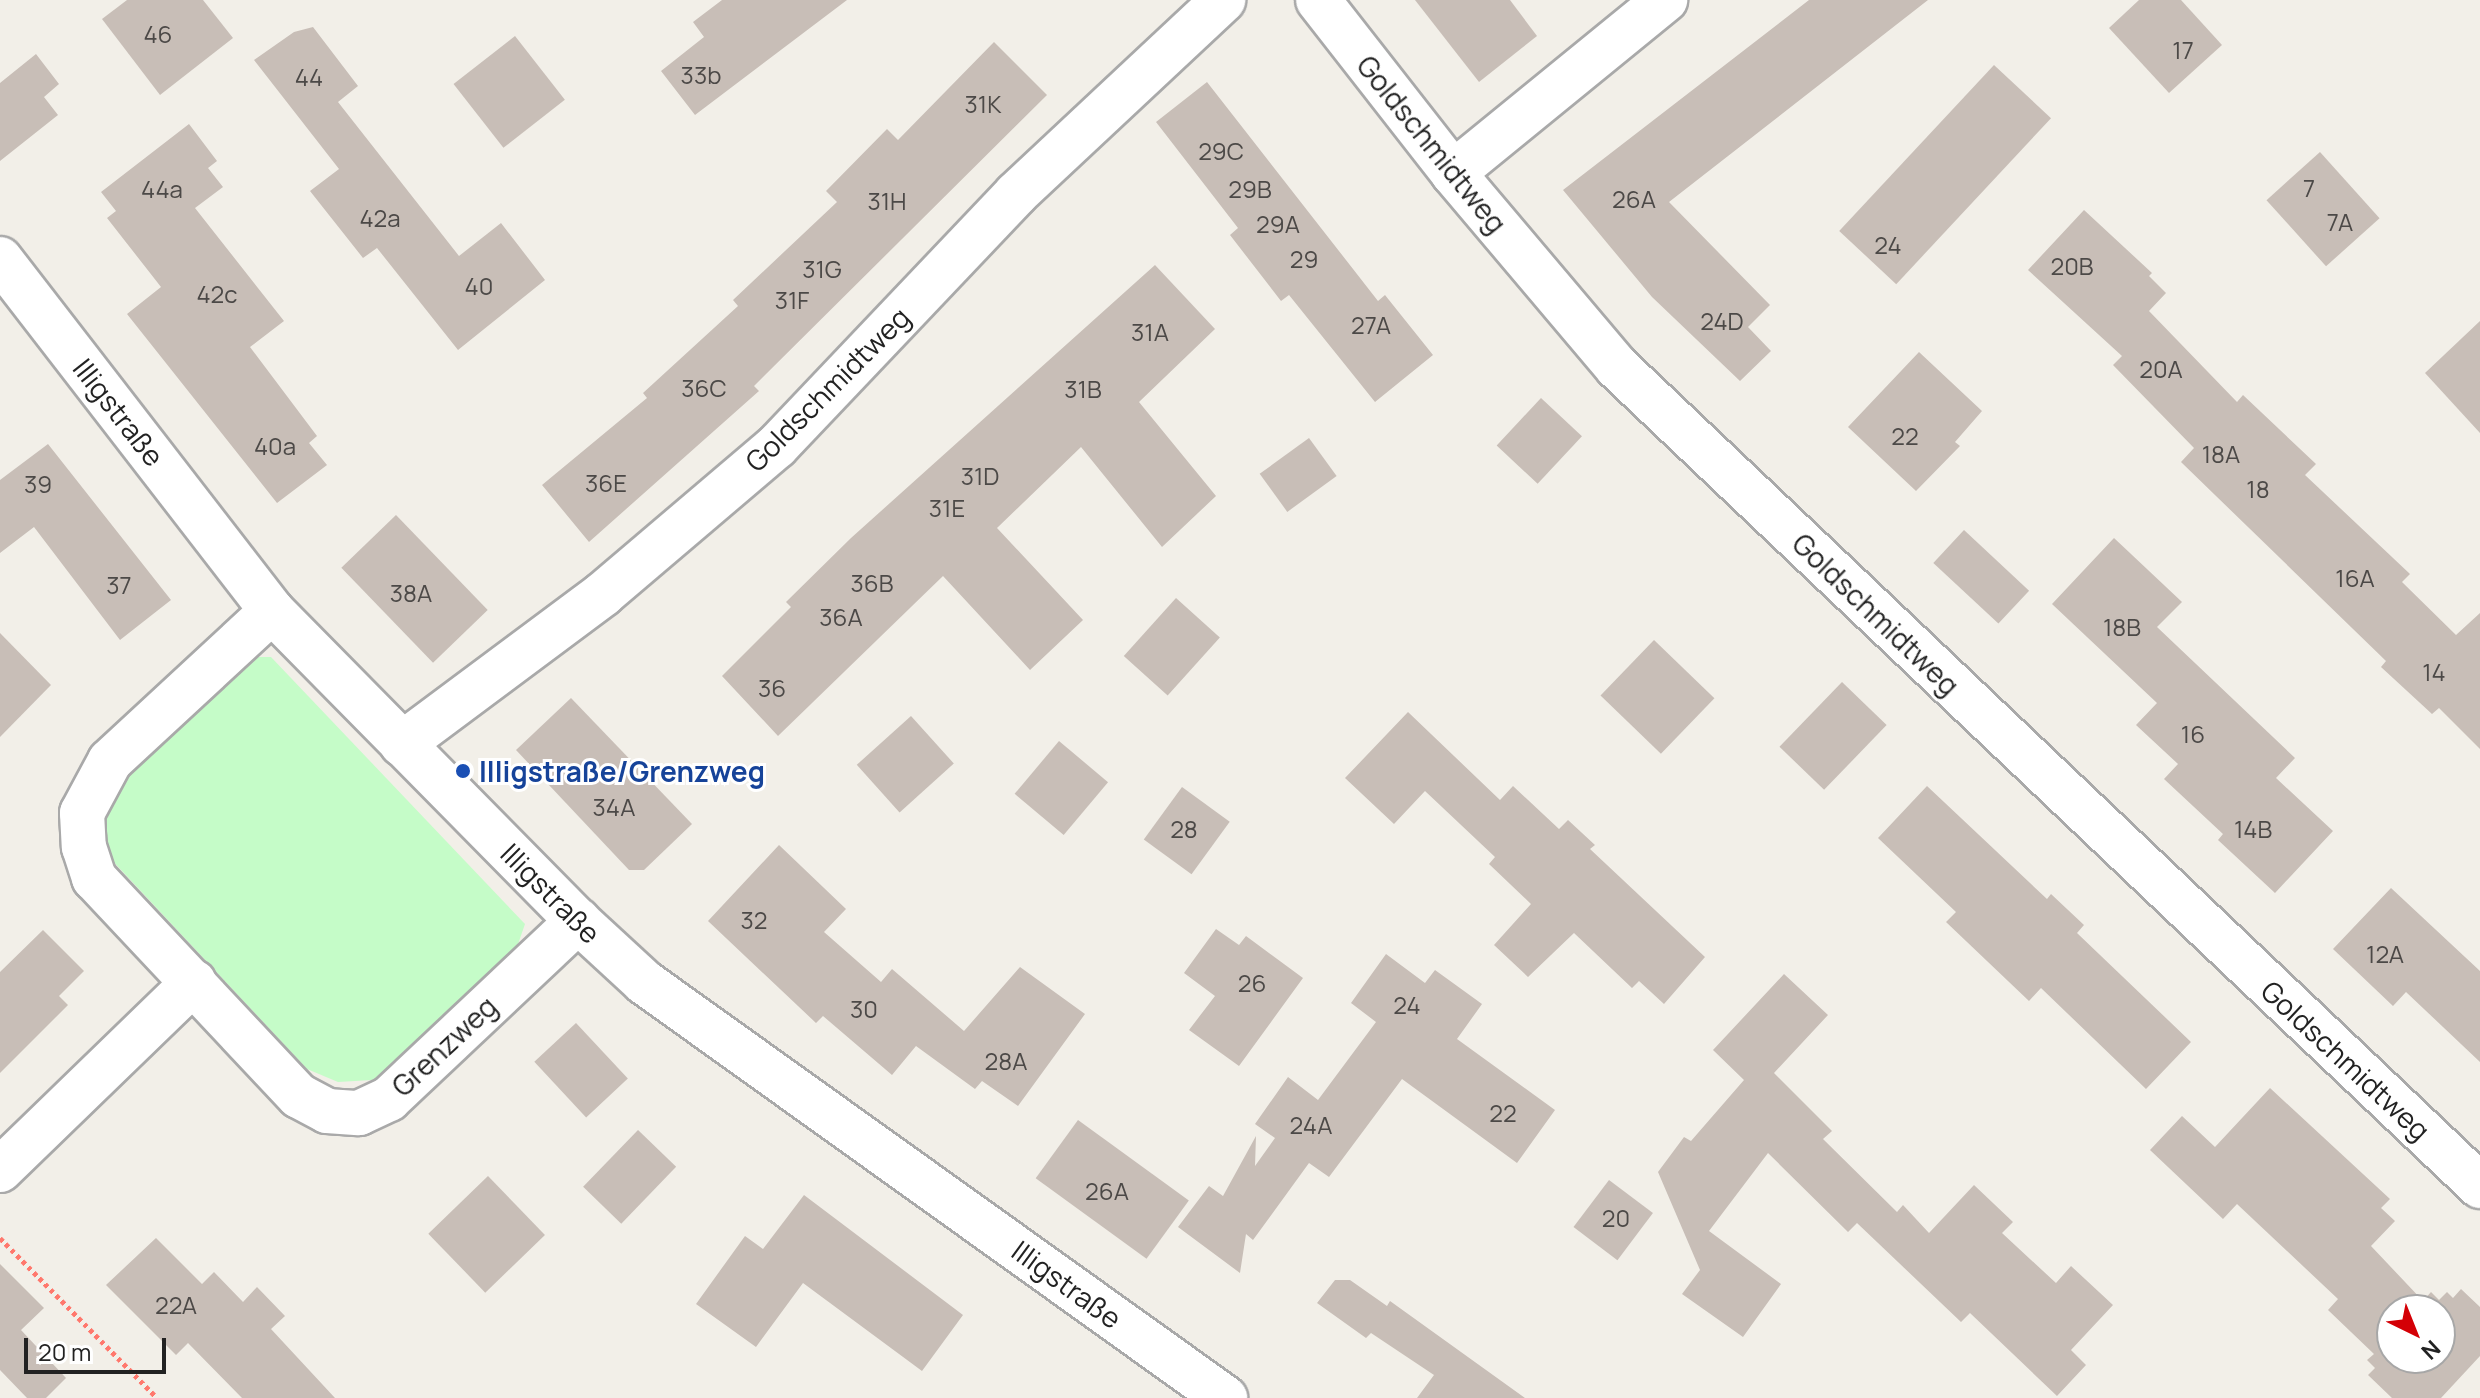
<!DOCTYPE html>
<meta charset="utf-8">
<style>
body{margin:0}
#map{position:relative;width:2480px;height:1398px;overflow:hidden;background:#f2efe8;font-family:Manrope,sans-serif}
div>[style]{position:absolute}
[style*='--x']{left:calc(var(--x)*1px);top:calc(var(--y)*1px);width:calc(var(--w)*1px);rotate:calc(var(--a)*1deg)}
.park>*{inset:0;background:#c5fcc8}
.building>*{inset:0;background:#c8beb7;transform-origin:0 0}
.path>*{height:5px;margin-top:-2.5px;transform-origin:0;background:repeating-linear-gradient(90deg,#ff786d 0 4px,transparent 0 8px)}
.roads{filter:drop-shadow(2px 0 #a9a9a9) drop-shadow(-2px 0 #a9a9a9) drop-shadow(0 2px #a9a9a9) drop-shadow(0 -2px #a9a9a9)}
.minor>*{height:44px;margin:-22px;padding:0 22px;transform-origin:22px;border-radius:22px;background:#fff}
.dots>*{width:22px;height:22px;translate:-50% -50%;box-sizing:border-box;border:4px solid #fff;border-radius:50%}
span{translate:-50% -50%;white-space:nowrap;text-align:center;line-height:1.15;-webkit-text-stroke:6px #fff;paint-order:stroke}
.number-label{font-size:24px;color:#4c4947}
.number-label span{-webkit-text-stroke-width:0}
.street-label{font-size:28px;color:#222}
.transit-label{font-size:28px;color:#164399;font-weight:700}
.left{translate:0 -50%;text-align:left}
.north{position:absolute;left:2376px;top:1294px;width:80px;height:80px;box-sizing:border-box;background:#fff;border:2px solid #a7a7a7;border-radius:50%;rotate:137deg;font-size:22px;font-weight:700;line-height:32px;text-align:center;color:#222}
.north::after{content:'';display:block;margin:auto;width:28px;height:36px;background:#d40006;clip-path:polygon(50% 0,100% 100%,50% 72%,0 100%)}
.scale{position:absolute;left:24px;top:1338px;width:142px;height:36px;box-sizing:border-box;border:4px solid #222;border-top:0;padding-left:10px;font-size:24px;line-height:28px;white-space:nowrap;color:#222;-webkit-text-stroke:6px #fff;paint-order:stroke}
</style>
<div id="map">
<div class="park">
<i style="clip-path:polygon(258px 657px,271px 657px,525px 924px,517px 947px,391px 1069px,372px 1080px,338px 1082px,307px 1069px,108px 856px,98px 838px,101px 805px,114px 789px)"></i>
</div>
<div class="building">
<i style="clip-path:polygon(127px 0,203px 0,233px 38px,160px 95px,102px 19px)"></i>
<i style="clip-path:polygon(722px 0,847px 0,695px 115px,661px 71px,704px 37px,693px 22px)"></i>
<i style="clip-path:polygon(1415px 0,1510px 0,1537px 36px,1479px 82px)"></i>
<i style="clip-path:polygon(1809px 0,1928px 0,1669px 202px,1770px 305px,1748px 327px,1771px 351px,1740px 381px,1652px 297px,1563px 190px)"></i>
<i style="clip-path:polygon(2139px 0,2181px 0,2222px 45px,2169px 93px,2109px 28px)"></i>
<i style="clip-path:polygon(313px 27px,358px 86px,338px 102px,459px 256px,501px 223px,545px 280px,458px 350px,377px 248px,363px 258px,310px 191px,339px 169px,254px 60px,294px 32px)"></i>
<i style="left:515px;top:36px;width:81px;height:78px;rotate:52deg"></i>
<i style="clip-path:polygon(994px 42px,1047px 95px,754px 386px,759px 391px,589px 542px,542px 485px,647px 398px,643px 393px,738px 306px,733px 300px,837px 202px,826px 191px,887px 129px,898px 140px)"></i>
<i style="clip-path:polygon(36px 54px,59px 84px,44px 97px,58px 115px,0 161px,0 83px)"></i>
<i style="left:1994px;top:65px;width:78px;height:227px;rotate:43deg"></i>
<i style="clip-path:polygon(1207px 82px,1378px 301px,1385px 295px,1433px 355px,1375px 402px,1289px 295px,1281px 301px,1230px 235px,1238px 228px,1156px 122px)"></i>
<i style="clip-path:polygon(189px 124px,217px 161px,208px 168px,223px 187px,195px 208px,284px 321px,250px 347px,317px 436px,309px 443px,327px 465px,277px 503px,127px 314px,161px 287px,107px 218px,116px 211px,101px 192px)"></i>
<i style="left:2320px;top:152px;width:89px;height:72px;rotate:48deg"></i>
<i style="clip-path:polygon(2084px 210px,2152px 273px,2149px 276px,2166px 293px,2149px 311px,2237px 402px,2243px 395px,2316px 464px,2305px 475px,2410px 574px,2402px 582px,2456px 635px,2480px 613px,2480px 749px,2439px 708px,2432px 714px,2381px 667px,2386px 661px,2181px 462px,2194px 448px,2113px 365px,2122px 356px,2028px 270px)"></i>
<i style="clip-path:polygon(1155px 265px,1215px 329px,1139px 402px,1216px 496px,1162px 547px,1081px 447px,997px 528px,1083px 620px,1030px 670px,943px 576px,778px 736px,722px 676px,791px 607px,786px 602px,851px 538px)"></i>
<i style="clip-path:polygon(2480px 321px,2480px 433px,2425px 373px)"></i>
<i style="clip-path:polygon(1919px 352px,1982px 411px,1955px 442px,1960px 446px,1916px 491px,1848px 427px)"></i>
<i style="left:1541px;top:398px;width:56px;height:65px;rotate:43deg"></i>
<i style="left:1309px;top:438px;width:47px;height:61px;rotate:54deg"></i>
<i style="clip-path:polygon(48px 444px,171px 600px,120px 640px,34px 527px,0 553px,0 480px)"></i>
<i style="left:396px;top:515px;width:132px;height:76px;rotate:46deg"></i>
<i style="left:1964px;top:530px;width:89px;height:45px;rotate:43deg"></i>
<i style="clip-path:polygon(2114px 538px,2182px 602px,2157px 627px,2295px 758px,2276px 778px,2333px 831px,2275px 893px,2218px 840px,2223px 834px,2164px 779px,2178px 764px,2136px 725px,2157px 703px,2052px 604px)"></i>
<i style="left:1176px;top:598px;width:59px;height:78px;rotate:42deg"></i>
<i style="clip-path:polygon(0 633px,51px 685px,0 737px)"></i>
<i style="left:1654px;top:640px;width:84px;height:77px;rotate:44deg"></i>
<i style="left:1842px;top:682px;width:62px;height:90px;rotate:44deg"></i>
<i style="clip-path:polygon(571px 698px,692px 824px,644px 870px,629px 870px,516px 750px)"></i>
<i style="clip-path:polygon(1408px 712px,1500px 800px,1513px 786px,1559px 829px,1568px 820px,1595px 845px,1590px 849px,1705px 957px,1664px 1004px,1639px 981px,1632px 988px,1574px 933px,1528px 977px,1494px 945px,1531px 904px,1489px 864px,1495px 857px,1425px 791px,1394px 824px,1345px 778px)"></i>
<i style="left:911px;top:716px;width:64px;height:73px;rotate:48deg"></i>
<i style="left:1059px;top:741px;width:64px;height:69px;rotate:40deg"></i>
<i style="clip-path:polygon(1927px 786px,2047px 899px,2051px 894px,2084px 925px,2077px 933px,2191px 1042px,2146px 1089px,2041px 988px,2029px 1001px,1946px 922px,1956px 912px,1878px 838px)"></i>
<i style="left:1182px;top:787px;width:59px;height:65px;rotate:36deg"></i>
<i style="clip-path:polygon(779px 845px,846px 909px,824px 932px,881px 982px,892px 969px,964px 1031px,1020px 967px,1085px 1014px,1018px 1106px,982px 1081px,975px 1089px,916px 1046px,892px 1075px,823px 1016px,816px 1023px,708px 921px)"></i>
<i style="clip-path:polygon(2391px 888px,2480px 971px,2480px 1062px,2406px 992px,2393px 1006px,2333px 949px)"></i>
<i style="clip-path:polygon(1216px 929px,1239px 945px,1246px 936px,1303px 978px,1239px 1066px,1189px 1030px,1215px 996px,1184px 973px)"></i>
<i style="clip-path:polygon(43px 930px,84px 971px,59px 996px,68px 1005px,0 1073px,0 972px)"></i>
<i style="clip-path:polygon(1386px 954px,1425px 983px,1435px 970px,1482px 1004px,1457px 1039px,1555px 1110px,1517px 1163px,1402px 1079px,1329px 1177px,1309px 1163px,1253px 1240px,1246px 1234px,1240px 1273px,1178px 1227px,1209px 1186px,1223px 1196px,1256px 1136px,1255px 1166px,1275px 1138px,1255px 1124px,1288px 1077px,1318px 1100px,1376px 1022px,1351px 1003px)"></i>
<i style="clip-path:polygon(1784px 974px,1828px 1015px,1774px 1073px,1832px 1131px,1823px 1139px,1897px 1212px,1903px 1205px,1929px 1233px,1974px 1185px,2013px 1222px,2002px 1233px,2056px 1283px,2071px 1266px,2113px 1305px,2071px 1350px,2086px 1365px,2057px 1396px,1970px 1313px,1961px 1322px,1857px 1223px,1848px 1232px,1768px 1153px,1709px 1231px,1781px 1284px,1743px 1337px,1682px 1294px,1700px 1270px,1658px 1172px,1684px 1137px,1691px 1141px,1744px 1080px,1713px 1050px)"></i>
<i style="left:576px;top:1023px;width:76px;height:57px;rotate:47deg"></i>
<i style="clip-path:polygon(evenodd,2270px 1088px,2390px 1199px,2381px 1208px,2395px 1221px,2371px 1246px,2423px 1301px,2431px 1292px,2439px 1300px,2447px 1292px,2453px 1298px,2461px 1289px,2480px 1307px,2480px 1356px,2441px 1398px,2392px 1398px,2368px 1375px,2375px 1368px,2367px 1360px,2374px 1354px,2328px 1310px,2338px 1299px,2237px 1204px,2223px 1219px,2150px 1150px,2182px 1116px,2215px 1147px,2270px 1088px,2392px 1310px,2440px 1310px,2440px 1358px,2392px 1358px,2392px 1310px)"></i>
<i style="left:1078px;top:1120px;width:137px;height:72px;rotate:36deg"></i>
<i style="left:638px;top:1130px;width:53px;height:79px;rotate:44deg"></i>
<i style="left:488px;top:1176px;width:82px;height:83px;rotate:46deg"></i>
<i style="left:1609px;top:1180px;width:55px;height:59px;rotate:37deg"></i>
<i style="clip-path:polygon(804px 1195px,963px 1315px,922px 1371px,803px 1283px,756px 1347px,696px 1304px,745px 1236px,763px 1249px)"></i>
<i style="clip-path:polygon(156px 1238px,202px 1284px,214px 1272px,243px 1302px,257px 1287px,285px 1316px,271px 1329px,335px 1398px,242px 1398px,188px 1343px,176px 1355px,106px 1285px)"></i>
<i style="clip-path:polygon(0 1264px,44px 1308px,21px 1330px,66px 1378px,46px 1398px,27px 1398px,0 1370px)"></i>
<i style="clip-path:polygon(1335px 1280px,1350px 1280px,1387px 1306px,1390px 1301px,1525px 1398px,1417px 1398px,1434px 1375px,1371px 1333px,1366px 1338px,1317px 1303px)"></i>
</div>
<div class="path">
<i style="--x:0;--y:1238;--w:224;--a:45.5"></i>
</div>
<div class="roads">
<div class="minor">
<i style="--x:1318;--y:0;--w:219;--a:52"></i>
<i style="--x:1453;--y:173;--w:254;--a:49.8"></i>
<i style="--x:1617;--y:367;--w:1190;--a:43.5"></i>
<i style="--x:1453;--y:173;--w:274;--a:-39.2"></i>
<i style="--x:0;--y:259;--w:445;--a:52.3"></i>
<i style="--x:272;--y:611;--w:436;--a:45.4"></i>
<i style="--x:578;--y:921;--w:90;--a:42.7"></i>
<i style="--x:644;--y:982;--w:715;--a:35.6"></i>
<i style="--x:272;--y:611;--w:221;--a:137.2"></i>
<i style="--x:110;--y:761;--w:59;--a:118.3"></i>
<i style="--x:82;--y:813;--w:34;--a:87"></i>
<i style="--x:84;--y:847;--w:33;--a:72"></i>
<i style="--x:94;--y:878;--w:299;--a:46.8"></i>
<i style="--x:299;--y:1096;--w:32;--a:28"></i>
<i style="--x:327;--y:1111;--w:32;--a:4"></i>
<i style="--x:359;--y:1113;--w:33;--a:-25"></i>
<i style="--x:389;--y:1099;--w:260;--a:-43.3"></i>
<i style="--x:402;--y:744;--w:251;--a:-36.7"></i>
<i style="--x:603;--y:594;--w:228;--a:-40.4"></i>
<i style="--x:777;--y:446;--w:347;--a:-46.5"></i>
<i style="--x:1016;--y:194;--w:284;--a:-43.1"></i>
<i style="--x:0;--y:1170;--w:270;--a:-44.1"></i>
</div>
</div>
<div class="dots">
<i style="left:463px;top:771px;background:#1a4fb4"></i>
</div>
<div class="number-label">
<span style="left:158px;top:34px">46</span>
<span style="left:2183px;top:50px">17</span>
<span style="left:701px;top:75px">33b</span>
<span style="left:309px;top:77px">44</span>
<span style="left:983px;top:104px">31K</span>
<span style="left:1221px;top:151px">29C</span>
<span style="left:2309px;top:188px">7</span>
<span style="left:162px;top:189px">44a</span>
<span style="left:1250px;top:189px">29B</span>
<span style="left:1634px;top:199px">26A</span>
<span style="left:887px;top:201px">31H</span>
<span style="left:380px;top:218px">42a</span>
<span style="left:2340px;top:222px">7A</span>
<span style="left:1278px;top:224px">29A</span>
<span style="left:1888px;top:245px">24</span>
<span style="left:1304px;top:259px">29</span>
<span style="left:2072px;top:266px">20B</span>
<span style="left:822px;top:269px">31G</span>
<span style="left:479px;top:286px">40</span>
<span style="left:217px;top:294px">42c</span>
<span style="left:792px;top:300px">31F</span>
<span style="left:1722px;top:321px">24D</span>
<span style="left:1371px;top:325px">27A</span>
<span style="left:1150px;top:332px">31A</span>
<span style="left:2161px;top:369px">20A</span>
<span style="left:704px;top:388px">36C</span>
<span style="left:1083px;top:389px">31B</span>
<span style="left:1905px;top:436px">22</span>
<span style="left:275px;top:446px">40a</span>
<span style="left:2221px;top:454px">18A</span>
<span style="left:980px;top:476px">31D</span>
<span style="left:606px;top:483px">36E</span>
<span style="left:38px;top:484px">39</span>
<span style="left:2258px;top:489px">18</span>
<span style="left:947px;top:508px">31E</span>
<span style="left:2355px;top:578px">16A</span>
<span style="left:872px;top:583px">36B</span>
<span style="left:119px;top:585px">37</span>
<span style="left:411px;top:593px">38A</span>
<span style="left:841px;top:617px">36A</span>
<span style="left:2122px;top:627px">18B</span>
<span style="left:2434px;top:672px">14</span>
<span style="left:772px;top:688px">36</span>
<span style="left:2193px;top:734px">16</span>
<span style="left:614px;top:807px">34A</span>
<span style="left:1184px;top:829px">28</span>
<span style="left:2253px;top:829px">14B</span>
<span style="left:754px;top:920px">32</span>
<span style="left:2385px;top:954px">12A</span>
<span style="left:1252px;top:983px">26</span>
<span style="left:1407px;top:1005px">24</span>
<span style="left:864px;top:1009px">30</span>
<span style="left:1006px;top:1061px">28A</span>
<span style="left:1503px;top:1113px">22</span>
<span style="left:1311px;top:1125px">24A</span>
<span style="left:1107px;top:1191px">26A</span>
<span style="left:1616px;top:1218px">20</span>
<span style="left:176px;top:1305px">22A</span>
</div>
<div class="street-label">
<span style="left:1432px;top:144px;rotate:51deg">Goldschmidtweg</span>
<span style="left:827px;top:389px;rotate:-45deg">Goldschmidtweg</span>
<span style="left:119px;top:412px;rotate:52deg">Illigstraße</span>
<span style="left:1876px;top:614px;rotate:44deg">Goldschmidtweg</span>
<span style="left:551px;top:893px;rotate:45deg">Illigstraße</span>
<span style="left:444px;top:1046px;rotate:-43deg">Grenzweg</span>
<span style="left:2346px;top:1060px;rotate:43deg">Goldschmidtweg</span>
<span style="left:1067px;top:1284px;rotate:36deg">Illigstraße</span>
</div>
<div class="transit-label">
<span class="left" style="left:479px;top:771px">Illigstraße/Grenzweg</span>
</div>
<div class="north">N</div>
<div class="scale">20 m</div>
</div>
